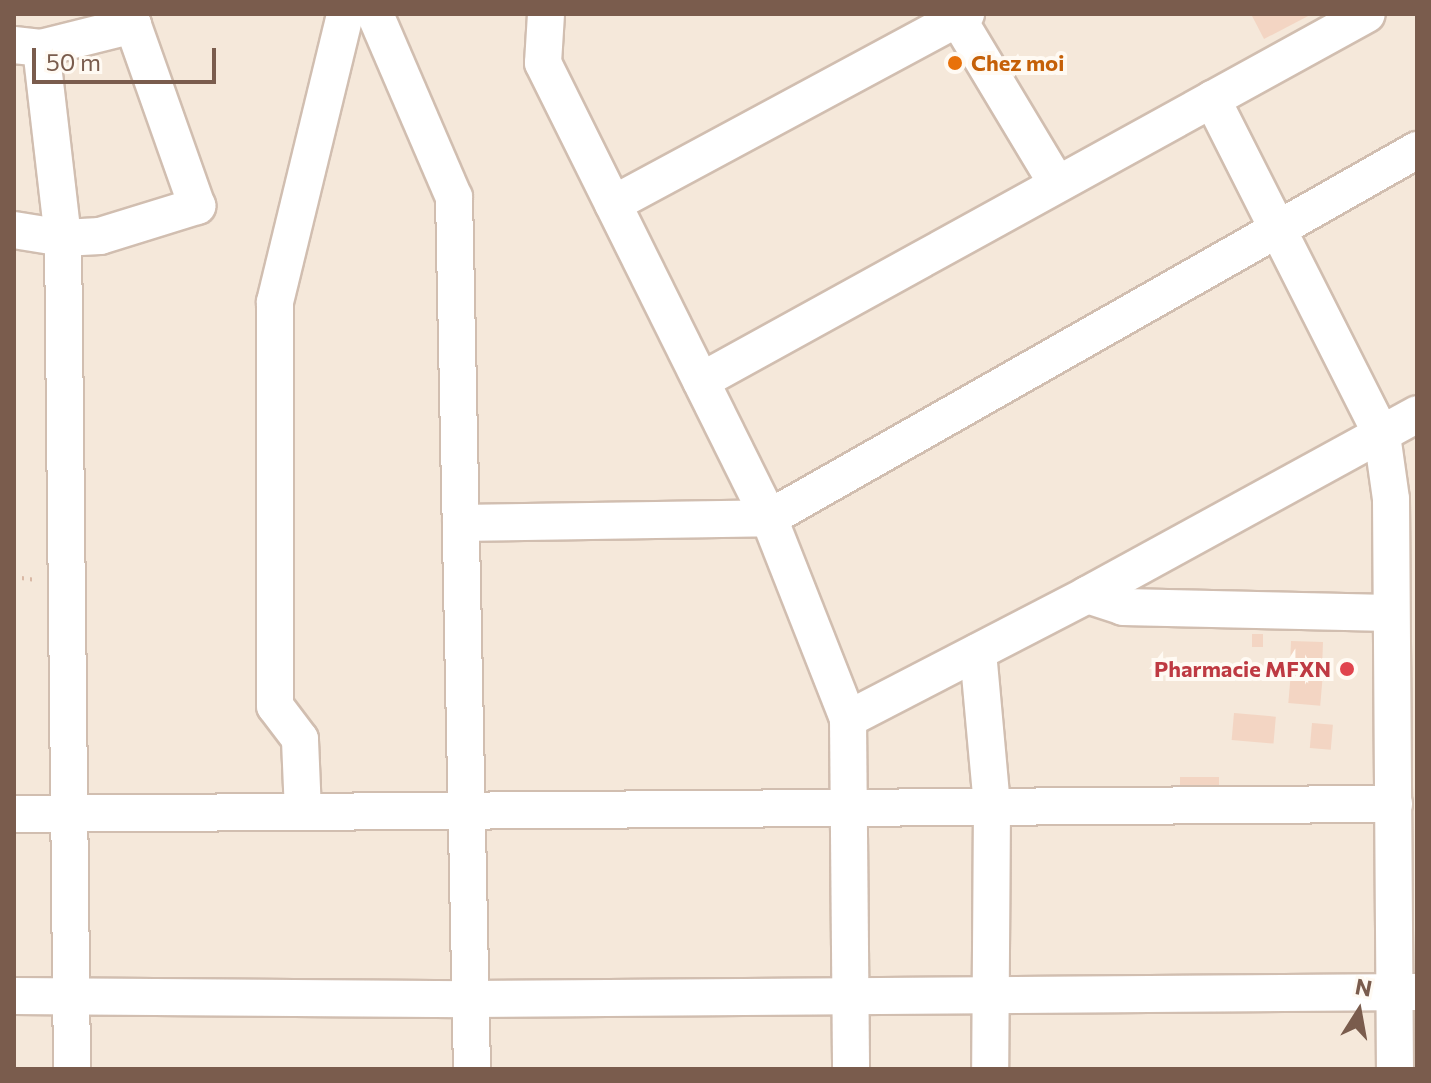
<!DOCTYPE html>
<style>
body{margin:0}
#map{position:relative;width:1431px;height:1083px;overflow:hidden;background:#fdf6ec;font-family:Commissioner,sans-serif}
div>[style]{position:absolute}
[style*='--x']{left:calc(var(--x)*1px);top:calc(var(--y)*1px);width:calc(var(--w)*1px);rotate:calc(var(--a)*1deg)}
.residential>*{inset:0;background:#f5e8da;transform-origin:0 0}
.building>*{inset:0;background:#f3d5c3;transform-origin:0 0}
.path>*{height:4px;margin-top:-2px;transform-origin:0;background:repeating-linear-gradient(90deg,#d9b8a5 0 2px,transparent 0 8px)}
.roads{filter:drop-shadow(2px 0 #d1beb0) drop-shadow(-2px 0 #d1beb0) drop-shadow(0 2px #d1beb0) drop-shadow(0 -2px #d1beb0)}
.minor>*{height:36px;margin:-18px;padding:0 18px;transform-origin:18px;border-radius:18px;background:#fff}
.dots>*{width:22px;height:22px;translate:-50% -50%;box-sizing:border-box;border:4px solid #fffaf3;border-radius:50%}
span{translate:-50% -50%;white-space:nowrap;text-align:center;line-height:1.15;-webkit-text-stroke:8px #fffaf3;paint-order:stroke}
.food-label{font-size:22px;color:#c56008;font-weight:700}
.left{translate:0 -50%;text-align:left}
.health-label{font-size:22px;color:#be3a42;font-weight:700}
.right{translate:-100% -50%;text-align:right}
.frame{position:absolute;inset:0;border:16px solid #7a5c4d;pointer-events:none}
.north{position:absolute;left:1319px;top:971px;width:80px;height:80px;-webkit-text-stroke:6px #fffaf3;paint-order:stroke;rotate:11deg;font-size:22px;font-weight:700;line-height:32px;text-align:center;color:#7a5c4d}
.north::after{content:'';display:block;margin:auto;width:28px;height:36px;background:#7a5c4d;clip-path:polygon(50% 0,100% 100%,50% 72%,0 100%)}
.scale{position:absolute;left:32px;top:48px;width:184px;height:36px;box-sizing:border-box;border:4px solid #7a5c4d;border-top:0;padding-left:10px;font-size:24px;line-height:28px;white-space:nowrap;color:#7a5c4d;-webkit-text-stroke:6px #fffaf3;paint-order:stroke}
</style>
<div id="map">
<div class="residential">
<i style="left:14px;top:14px;width:1403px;height:1055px"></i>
</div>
<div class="building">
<i style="clip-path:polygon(1251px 14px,1312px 14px,1264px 39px)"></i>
<i style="left:1252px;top:634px;width:11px;height:13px"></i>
<i style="left:1291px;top:641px;width:32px;height:27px;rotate:2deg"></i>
<i style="left:1291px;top:672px;width:32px;height:31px;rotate:5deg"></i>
<i style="left:1234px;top:713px;width:42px;height:27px;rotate:5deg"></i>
<i style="left:1312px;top:723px;width:21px;height:25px;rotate:5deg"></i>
<i style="left:1180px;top:777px;width:39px;height:24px"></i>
</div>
<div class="path">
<i style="--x:14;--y:577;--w:22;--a:8"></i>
</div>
<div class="roads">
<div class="minor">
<i style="--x:375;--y:14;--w:199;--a:66.7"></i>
<i style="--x:454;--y:197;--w:872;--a:88.82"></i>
<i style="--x:546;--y:14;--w:49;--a:93.5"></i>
<i style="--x:543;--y:63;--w:508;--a:63.59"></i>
<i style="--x:769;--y:518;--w:216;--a:68.5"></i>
<i style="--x:848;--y:719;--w:350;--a:89.5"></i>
<i style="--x:955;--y:14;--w:198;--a:59"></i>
<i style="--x:14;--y:45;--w:27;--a:6"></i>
<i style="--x:41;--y:48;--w:95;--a:-14"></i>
<i style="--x:133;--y:25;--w:12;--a:-110"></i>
<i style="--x:41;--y:48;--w:191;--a:83.4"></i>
<i style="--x:63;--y:238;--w:831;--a:89.38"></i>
<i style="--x:1212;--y:99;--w:377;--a:63.2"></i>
<i style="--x:1382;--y:435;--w:65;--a:82"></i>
<i style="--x:1391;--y:499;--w:570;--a:89.6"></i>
<i style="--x:613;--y:204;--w:401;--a:-28.3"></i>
<i style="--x:14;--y:230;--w:50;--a:9.3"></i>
<i style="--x:63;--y:238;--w:37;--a:-3"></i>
<i style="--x:100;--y:236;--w:102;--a:-17.2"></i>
<i style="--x:197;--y:206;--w:192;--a:-109.5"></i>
<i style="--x:701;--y:381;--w:760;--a:-28.86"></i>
<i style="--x:461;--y:523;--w:308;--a:-0.9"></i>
<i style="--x:769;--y:518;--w:745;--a:-29.59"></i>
<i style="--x:1087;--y:595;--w:38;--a:18"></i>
<i style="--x:1123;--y:607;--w:267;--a:1.3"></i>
<i style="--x:978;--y:652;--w:156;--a:84.8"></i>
<i style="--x:992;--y:807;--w:262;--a:90.4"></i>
<i style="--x:848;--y:719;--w:269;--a:-27.4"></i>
<i style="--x:1087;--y:595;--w:376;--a:-28.7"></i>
<i style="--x:303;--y:812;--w:73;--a:-92.4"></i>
<i style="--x:300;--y:739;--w:41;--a:-127.1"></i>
<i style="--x:275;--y:706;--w:404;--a:-90"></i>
<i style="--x:275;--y:302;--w:296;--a:-76.3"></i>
<i style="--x:14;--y:814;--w:1380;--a:-0.42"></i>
<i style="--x:14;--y:996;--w:456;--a:0.4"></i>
<i style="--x:470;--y:999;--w:947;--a:-0.42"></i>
</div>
</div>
<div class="dots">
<i style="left:955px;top:63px;background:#e8710a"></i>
<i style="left:1347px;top:669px;background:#e0444e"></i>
</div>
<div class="food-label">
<span class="left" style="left:971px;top:63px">Chez moi</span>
</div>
<div class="health-label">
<span class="right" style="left:1331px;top:669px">Pharmacie MFXN</span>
</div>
<div class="frame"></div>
<div class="north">N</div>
<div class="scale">50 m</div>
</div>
